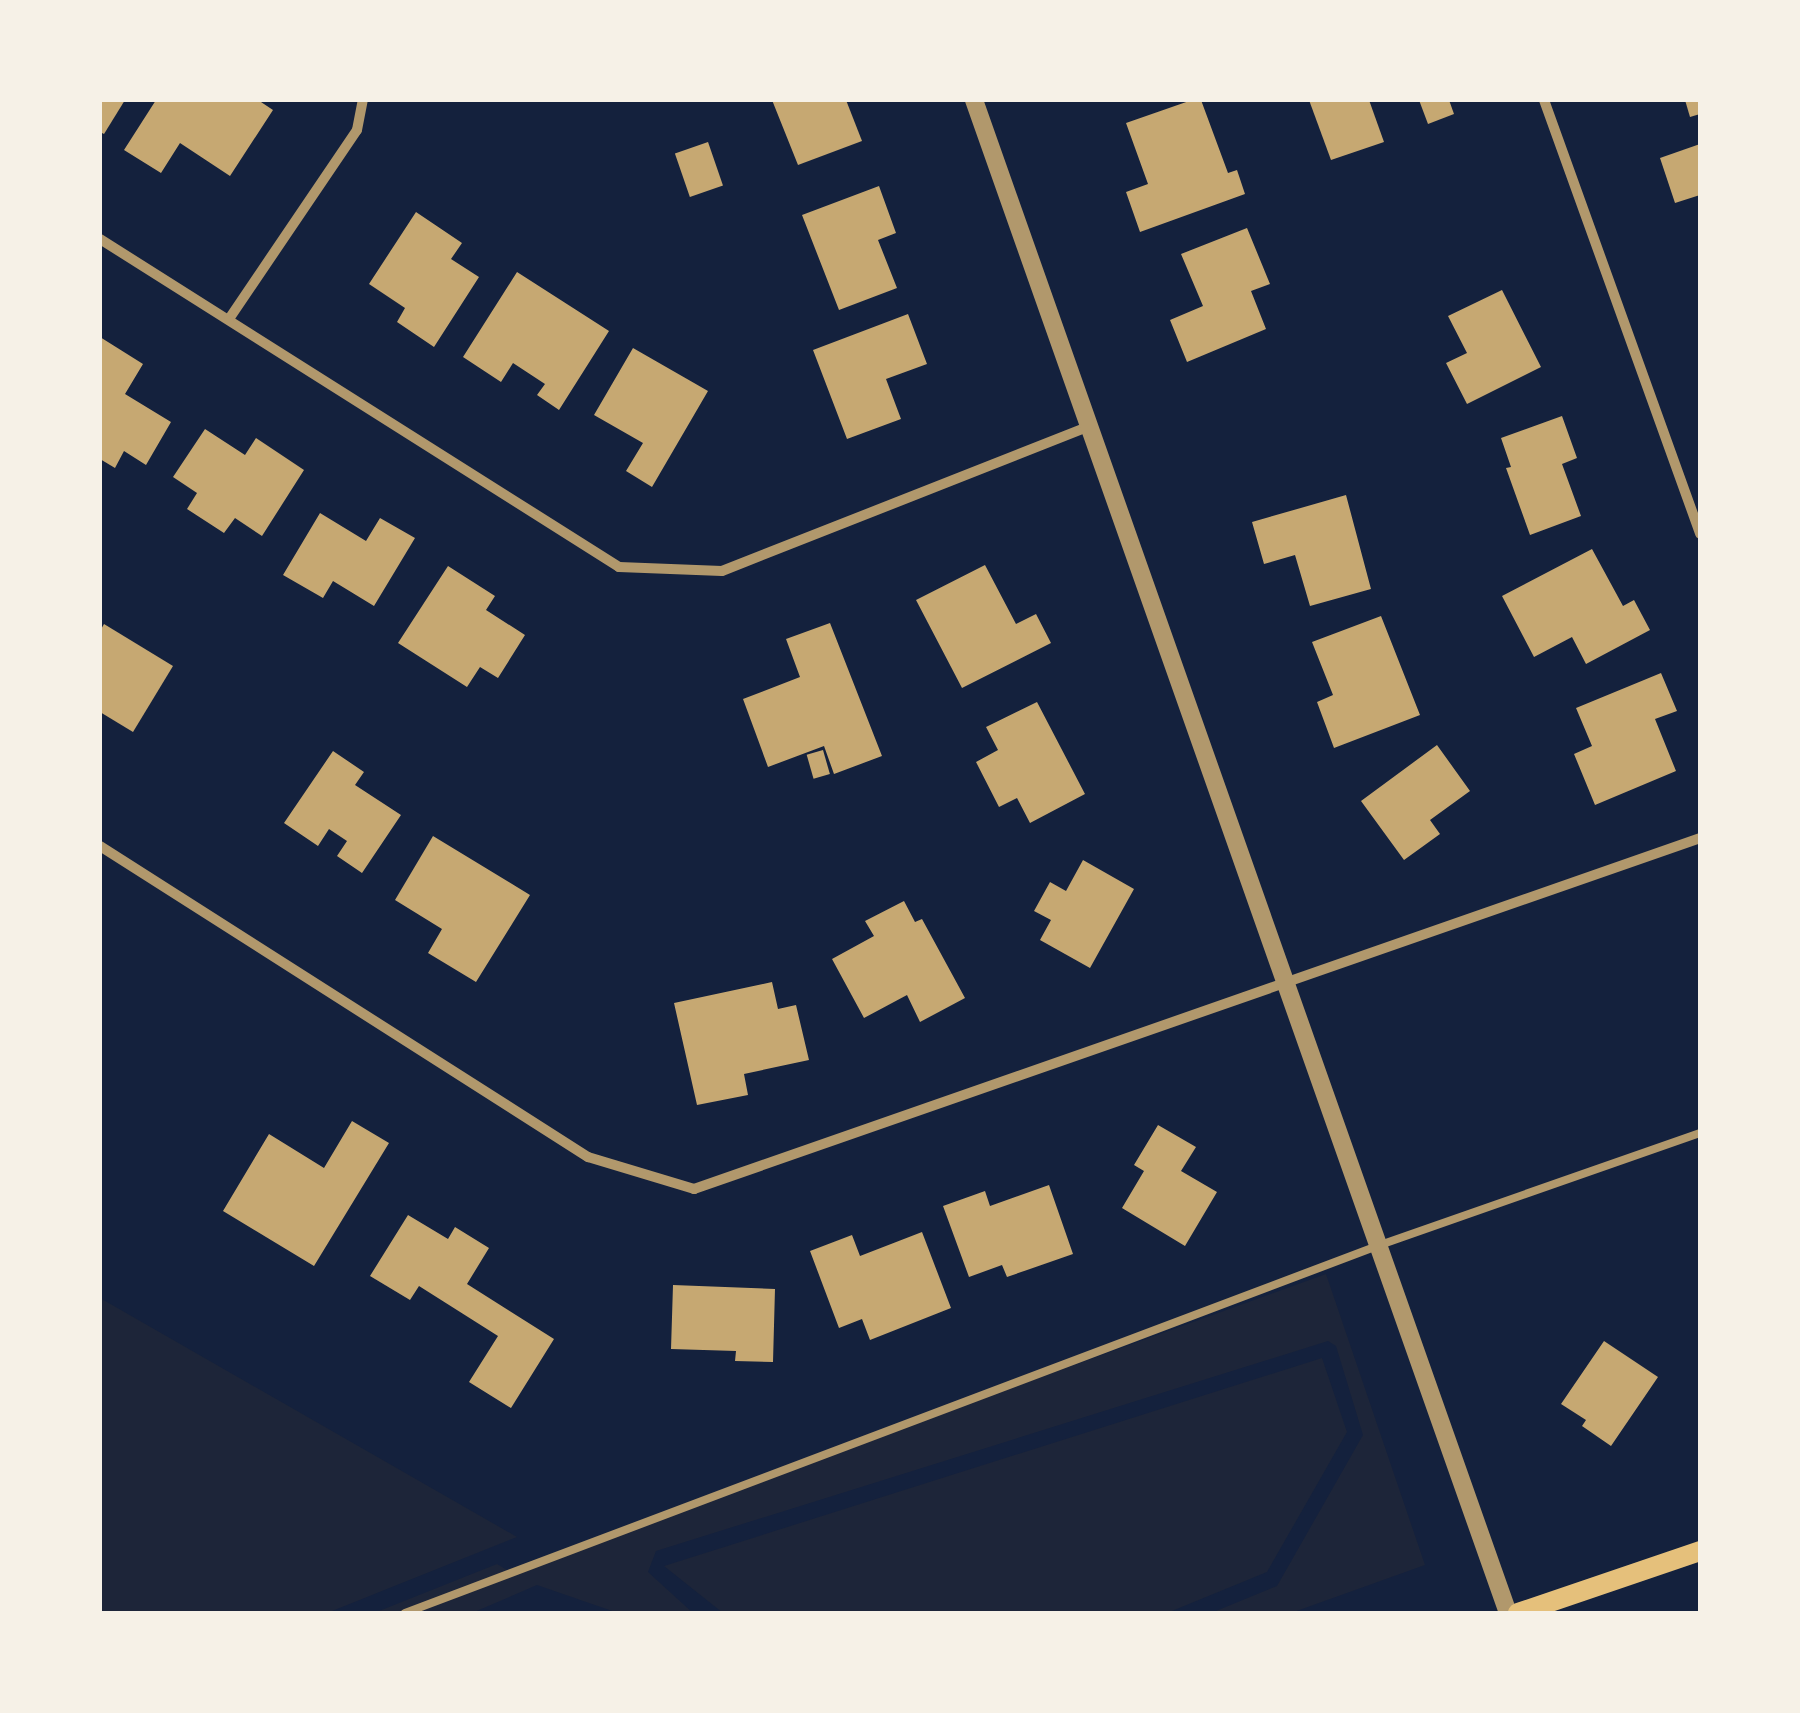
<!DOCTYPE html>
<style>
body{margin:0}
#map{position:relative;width:1800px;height:1713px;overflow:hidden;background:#14213d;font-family:"DM Sans",sans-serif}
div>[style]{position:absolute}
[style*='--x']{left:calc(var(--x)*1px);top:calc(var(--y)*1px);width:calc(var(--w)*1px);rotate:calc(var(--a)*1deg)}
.green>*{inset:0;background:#1d2539}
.building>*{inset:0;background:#c6a872;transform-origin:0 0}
.service>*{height:8px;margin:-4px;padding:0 4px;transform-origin:4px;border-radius:4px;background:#b1986c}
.minor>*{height:10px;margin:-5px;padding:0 5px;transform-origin:5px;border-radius:5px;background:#b1986c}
.tertiary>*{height:18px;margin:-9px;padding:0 9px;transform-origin:9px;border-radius:9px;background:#b1986c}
.secondary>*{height:20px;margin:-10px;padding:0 10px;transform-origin:10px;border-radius:10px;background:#e5c07b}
span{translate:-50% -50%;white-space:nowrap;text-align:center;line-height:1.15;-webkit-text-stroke:9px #f6f1e7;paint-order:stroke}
.frame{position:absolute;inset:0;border:102px solid #f6f1e7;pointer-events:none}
</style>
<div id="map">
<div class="green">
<i style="clip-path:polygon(1326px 1274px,1425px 1565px,1291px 1613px,1211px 1613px,1277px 1586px,1363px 1435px,1336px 1346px,1328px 1341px,656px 1551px,648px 1572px,693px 1613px,618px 1613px,537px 1585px,472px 1613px,374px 1613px,497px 1564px,507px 1570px)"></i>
<i style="clip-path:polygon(100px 1298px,517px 1537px,327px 1613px,100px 1613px)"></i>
<i style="clip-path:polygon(1322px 1358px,1347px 1432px,1267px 1572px,1167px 1613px,723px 1613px,664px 1566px)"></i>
</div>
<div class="building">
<i style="clip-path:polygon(100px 100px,125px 100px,104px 134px,100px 132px)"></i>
<i style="clip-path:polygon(156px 100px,258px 100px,273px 110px,230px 176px,180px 143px,161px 173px,124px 150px)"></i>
<i style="clip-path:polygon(772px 100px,846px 100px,862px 141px,798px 165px)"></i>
<i style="clip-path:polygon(1192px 100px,1201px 100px,1228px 173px,1237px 170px,1245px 194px,1140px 232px,1126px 192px,1148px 184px,1126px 123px)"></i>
<i style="clip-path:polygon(1309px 100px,1369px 100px,1384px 142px,1331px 160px)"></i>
<i style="clip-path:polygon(1419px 100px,1449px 100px,1454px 114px,1428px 124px)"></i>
<i style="clip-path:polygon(1685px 100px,1700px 100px,1700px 114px,1690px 117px)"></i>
<i style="left:708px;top:142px;width:46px;height:35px;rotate:71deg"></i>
<i style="clip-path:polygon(1700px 144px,1700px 195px,1675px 203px,1660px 158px)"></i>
<i style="clip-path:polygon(879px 186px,896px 233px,878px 240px,897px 288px,839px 310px,802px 215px)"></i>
<i style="clip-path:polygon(416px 212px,462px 243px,451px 259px,479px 277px,434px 347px,397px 322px,405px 308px,369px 284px)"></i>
<i style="clip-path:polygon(1247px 228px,1270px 284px,1251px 291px,1266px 329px,1187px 362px,1170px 320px,1203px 306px,1181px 254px)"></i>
<i style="clip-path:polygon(517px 272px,609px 331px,559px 410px,537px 395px,545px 384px,513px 363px,501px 382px,463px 357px)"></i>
<i style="clip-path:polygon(1502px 290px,1541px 367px,1467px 404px,1446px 363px,1467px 353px,1448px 316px)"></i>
<i style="clip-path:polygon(908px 314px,927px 364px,886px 379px,901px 419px,847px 439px,813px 350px)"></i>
<i style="clip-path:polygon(100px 337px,143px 364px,125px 394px,171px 422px,146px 465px,124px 451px,115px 468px,100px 459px)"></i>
<i style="clip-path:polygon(633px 348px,708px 391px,652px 487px,626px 471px,643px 443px,594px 415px)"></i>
<i style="clip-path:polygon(1562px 416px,1577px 458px,1562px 464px,1581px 516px,1530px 535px,1506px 468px,1511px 467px,1501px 438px)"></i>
<i style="clip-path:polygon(205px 429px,245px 455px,256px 438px,304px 470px,262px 536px,235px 518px,224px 533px,187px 509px,197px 493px,173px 477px)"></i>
<i style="clip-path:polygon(1346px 495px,1371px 589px,1310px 606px,1295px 555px,1264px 564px,1252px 522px)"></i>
<i style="clip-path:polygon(320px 513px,366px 541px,380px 518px,415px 538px,374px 606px,333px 581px,323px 598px,283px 575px)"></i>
<i style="clip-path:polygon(1592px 549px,1623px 606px,1634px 600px,1650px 630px,1586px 664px,1572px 637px,1534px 657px,1502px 596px)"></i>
<i style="clip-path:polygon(985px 565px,1016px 624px,1036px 614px,1051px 643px,962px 688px,916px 600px)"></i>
<i style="clip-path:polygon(448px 566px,495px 596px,486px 610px,525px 635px,498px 678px,480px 667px,467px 687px,398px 643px)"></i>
<i style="clip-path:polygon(1381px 616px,1420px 715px,1334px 748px,1317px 702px,1333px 695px,1312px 642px)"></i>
<i style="clip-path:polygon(830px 623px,882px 756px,834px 774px,824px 746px,768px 767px,743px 699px,800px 677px,786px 639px)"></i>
<i style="clip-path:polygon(104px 624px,173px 666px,133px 732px,100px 712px,100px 631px)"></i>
<i style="clip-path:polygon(1661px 673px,1677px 711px,1655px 719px,1676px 771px,1595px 805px,1574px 754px,1592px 746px,1576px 708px)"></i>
<i style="clip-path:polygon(1037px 702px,1085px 794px,1030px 823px,1017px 798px,999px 807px,976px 762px,998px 750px,986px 727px)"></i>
<i style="clip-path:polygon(1437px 745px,1470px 791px,1430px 820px,1440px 834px,1404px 860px,1361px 801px)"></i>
<i style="left:823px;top:750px;width:25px;height:17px;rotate:74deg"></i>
<i style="clip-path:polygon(333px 751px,364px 772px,355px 785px,401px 815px,362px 873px,337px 856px,347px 841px,329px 829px,318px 846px,284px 823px)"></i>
<i style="clip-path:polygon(433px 836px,530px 895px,476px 982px,428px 953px,442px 929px,395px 900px)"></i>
<i style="clip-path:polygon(1083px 860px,1134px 889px,1090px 968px,1040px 940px,1051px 920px,1034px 911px,1050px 882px,1066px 891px)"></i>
<i style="clip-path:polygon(904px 901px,915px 922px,922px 919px,965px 998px,920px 1022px,907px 995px,864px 1018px,832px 959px,874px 936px,865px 921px)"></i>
<i style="clip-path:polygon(772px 982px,778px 1009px,796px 1005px,809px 1060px,744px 1074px,748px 1095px,697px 1105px,674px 1003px)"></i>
<i style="clip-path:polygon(352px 1121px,389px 1143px,314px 1266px,223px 1211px,269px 1134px,324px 1168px)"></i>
<i style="clip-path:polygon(1158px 1125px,1196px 1147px,1181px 1171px,1217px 1192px,1185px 1246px,1122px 1208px,1144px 1171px,1134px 1165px)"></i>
<i style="clip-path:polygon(1049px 1185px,1073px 1254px,1007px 1277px,1002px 1265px,969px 1277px,943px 1206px,985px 1191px,990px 1206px)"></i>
<i style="clip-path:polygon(408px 1215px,448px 1239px,455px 1227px,489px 1248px,467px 1284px,554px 1339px,511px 1408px,469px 1382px,498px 1336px,419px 1286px,410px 1300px,370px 1276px)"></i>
<i style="clip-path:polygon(922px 1232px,951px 1308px,870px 1340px,862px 1319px,839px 1328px,810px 1251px,852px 1235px,860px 1256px)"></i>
<i style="clip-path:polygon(673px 1285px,775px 1289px,773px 1362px,735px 1361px,736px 1351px,671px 1349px)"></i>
<i style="clip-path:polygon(1604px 1341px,1658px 1377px,1611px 1446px,1582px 1426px,1586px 1420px,1561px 1404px)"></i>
</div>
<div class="service">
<i style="--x:405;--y:1613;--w:1042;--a:-20.68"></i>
<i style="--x:1380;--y:1245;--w:339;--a:-19.3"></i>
</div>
<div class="minor">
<i style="--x:1544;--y:100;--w:461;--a:70.2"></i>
<i style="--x:100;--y:239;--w:614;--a:32.29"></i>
<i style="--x:619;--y:567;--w:103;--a:2.2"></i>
<i style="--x:722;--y:571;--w:393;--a:-21.5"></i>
<i style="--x:229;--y:319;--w:228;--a:-55.9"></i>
<i style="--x:357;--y:130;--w:31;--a:-79"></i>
<i style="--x:100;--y:846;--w:579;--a:32.51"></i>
<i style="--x:588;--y:1157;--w:111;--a:16.8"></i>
<i style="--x:694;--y:1189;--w:1065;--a:-19.23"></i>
</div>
<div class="tertiary">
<i style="--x:974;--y:100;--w:1604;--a:70.56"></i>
</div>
<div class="secondary">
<i style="--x:1518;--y:1613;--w:192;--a:-18.8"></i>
</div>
<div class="frame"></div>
</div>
